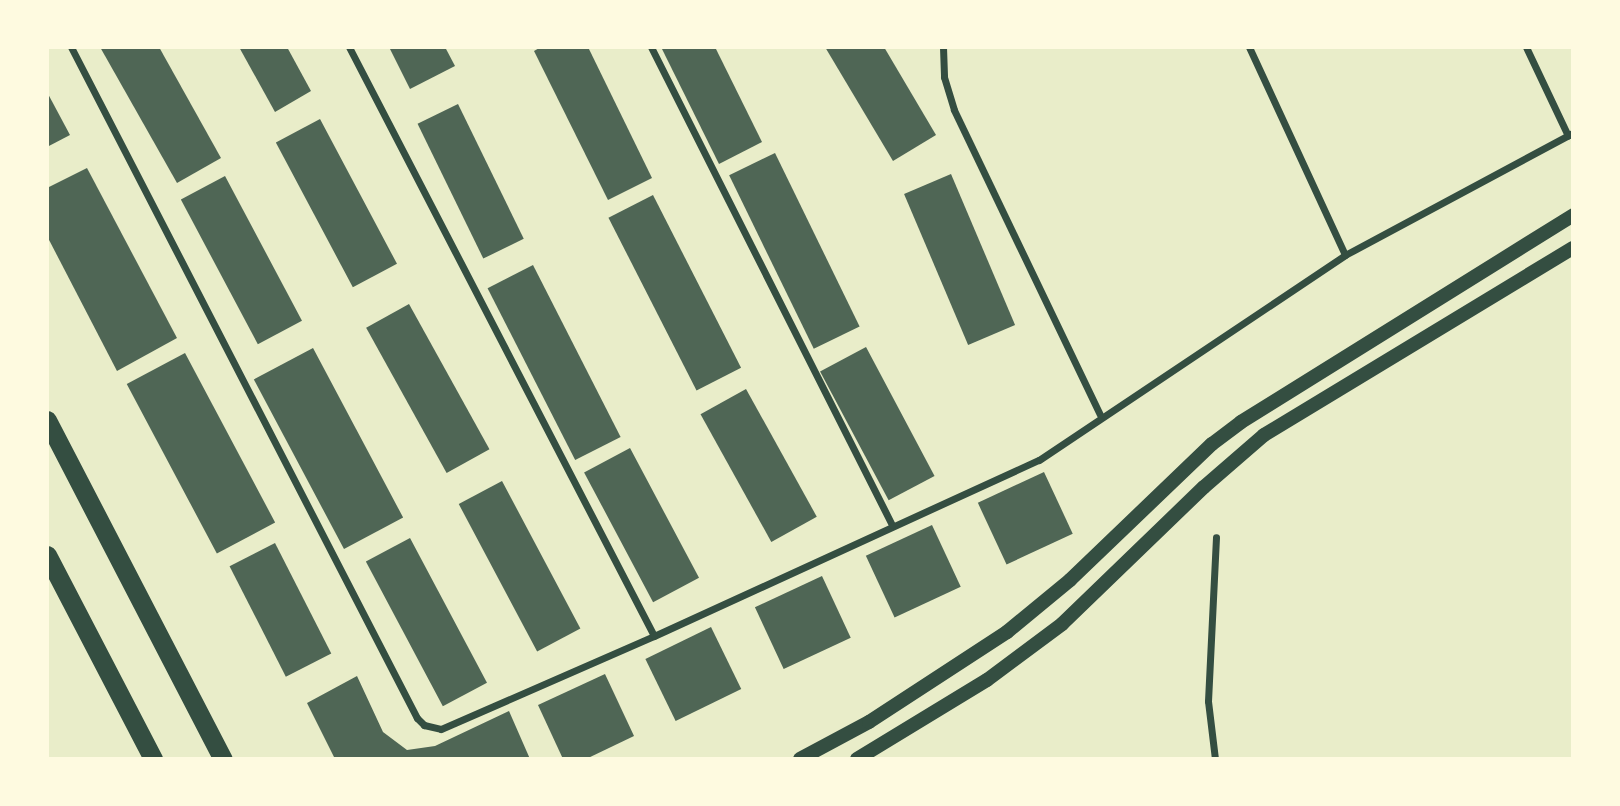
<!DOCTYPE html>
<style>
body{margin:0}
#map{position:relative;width:1620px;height:806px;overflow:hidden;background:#e9edc9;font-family:Ubuntu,sans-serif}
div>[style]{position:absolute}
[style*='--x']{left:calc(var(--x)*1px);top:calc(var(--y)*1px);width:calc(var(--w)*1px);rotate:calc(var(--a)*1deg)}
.building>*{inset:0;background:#4f6655;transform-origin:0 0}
.minor>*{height:7px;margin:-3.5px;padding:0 3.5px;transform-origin:3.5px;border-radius:3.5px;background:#344e41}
.secondary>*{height:14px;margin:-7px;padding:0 7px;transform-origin:7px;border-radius:7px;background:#344e41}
.trunk>*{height:19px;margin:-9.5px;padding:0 9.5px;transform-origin:9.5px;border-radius:9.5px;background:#344e41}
span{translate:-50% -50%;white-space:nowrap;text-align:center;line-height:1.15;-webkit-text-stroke:5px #fefae0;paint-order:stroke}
.frame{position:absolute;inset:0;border:49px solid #fefae0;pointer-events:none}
</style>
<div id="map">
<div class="building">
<i style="clip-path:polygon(100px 47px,159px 47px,221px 158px,177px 183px)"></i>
<i style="clip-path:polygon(239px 47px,287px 47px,311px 91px,275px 112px)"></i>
<i style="clip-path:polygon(389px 47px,445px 47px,455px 66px,410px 89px)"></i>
<i style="clip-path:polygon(541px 47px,588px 47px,652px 178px,608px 200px,534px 51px)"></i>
<i style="clip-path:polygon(661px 47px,715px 47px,762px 142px,719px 164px)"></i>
<i style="clip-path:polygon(825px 47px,884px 47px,936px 135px,893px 161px)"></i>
<i style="clip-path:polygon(47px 92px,70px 135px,47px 147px)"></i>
<i style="left:458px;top:104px;width:150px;height:45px;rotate:64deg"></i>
<i style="left:320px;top:119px;width:164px;height:50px;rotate:62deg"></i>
<i style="left:775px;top:153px;width:193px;height:51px;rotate:64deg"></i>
<i style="clip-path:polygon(87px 168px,177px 338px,117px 371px,47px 236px,47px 188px)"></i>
<i style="left:951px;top:174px;width:164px;height:51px;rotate:67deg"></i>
<i style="left:225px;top:176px;width:164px;height:50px;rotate:62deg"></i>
<i style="left:653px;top:195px;width:194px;height:50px;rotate:63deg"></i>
<i style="left:533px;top:265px;width:193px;height:51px;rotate:63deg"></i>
<i style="left:409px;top:304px;width:166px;height:49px;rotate:61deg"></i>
<i style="left:866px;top:347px;width:146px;height:52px;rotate:62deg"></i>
<i style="left:313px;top:348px;width:192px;height:67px;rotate:62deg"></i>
<i style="left:185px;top:353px;width:192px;height:66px;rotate:62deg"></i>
<i style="left:746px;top:389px;width:146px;height:52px;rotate:61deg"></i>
<i style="left:630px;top:448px;width:147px;height:52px;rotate:62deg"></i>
<i style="left:1044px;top:472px;width:68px;height:73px;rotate:65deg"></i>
<i style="left:502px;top:481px;width:167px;height:49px;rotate:62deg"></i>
<i style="left:932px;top:525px;width:68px;height:73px;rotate:65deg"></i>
<i style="left:410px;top:538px;width:164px;height:50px;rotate:62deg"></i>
<i style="left:275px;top:543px;width:124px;height:51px;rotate:63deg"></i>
<i style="left:822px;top:576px;width:68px;height:74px;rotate:65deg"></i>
<i style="left:711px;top:627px;width:69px;height:73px;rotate:64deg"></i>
<i style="clip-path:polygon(605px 674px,634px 736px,586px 759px,563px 759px,538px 705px)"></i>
<i style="clip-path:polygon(357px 676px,383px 732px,407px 750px,435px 746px,509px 711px,530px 759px,335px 759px,307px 703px)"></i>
</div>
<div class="minor">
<i style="--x:71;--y:47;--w:755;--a:62.72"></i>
<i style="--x:417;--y:718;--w:10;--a:45"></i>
<i style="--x:424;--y:725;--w:17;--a:13"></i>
<i style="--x:441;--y:729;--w:232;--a:-23.6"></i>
<i style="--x:654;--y:636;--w:423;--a:-24.6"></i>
<i style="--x:1039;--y:460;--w:368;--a:-33.8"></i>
<i style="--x:1345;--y:255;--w:259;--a:-28.2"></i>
<i style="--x:349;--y:47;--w:663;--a:62.62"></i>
<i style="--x:651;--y:47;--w:535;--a:63.24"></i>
<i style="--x:943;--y:47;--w:30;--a:88"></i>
<i style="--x:944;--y:77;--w:34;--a:73"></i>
<i style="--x:954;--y:110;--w:338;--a:64.4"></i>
<i style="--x:1249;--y:47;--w:229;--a:65.2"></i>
<i style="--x:1526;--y:47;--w:98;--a:64.7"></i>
<i style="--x:1215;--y:759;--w:58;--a:-96.9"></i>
<i style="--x:1208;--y:701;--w:164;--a:-87.2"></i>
</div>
<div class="secondary">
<i style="--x:800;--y:759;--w:78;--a:-28.2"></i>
<i style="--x:869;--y:722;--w:165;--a:-33.1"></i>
<i style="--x:1007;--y:632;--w:82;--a:-39.5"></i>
<i style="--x:1070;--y:580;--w:197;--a:-43.8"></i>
<i style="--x:1212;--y:444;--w:36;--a:-37"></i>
<i style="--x:1241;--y:422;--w:391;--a:-31.9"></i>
<i style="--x:857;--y:759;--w:152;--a:-31.3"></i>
<i style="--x:987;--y:680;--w:94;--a:-36.7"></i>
<i style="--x:1062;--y:624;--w:197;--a:-44"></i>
<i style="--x:1204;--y:487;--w:79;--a:-40.9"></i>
<i style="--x:1264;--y:435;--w:361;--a:-31.2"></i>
</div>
<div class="trunk">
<i style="--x:47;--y:420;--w:382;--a:62.6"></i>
<i style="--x:47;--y:555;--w:230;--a:62.5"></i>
</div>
<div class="frame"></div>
</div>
